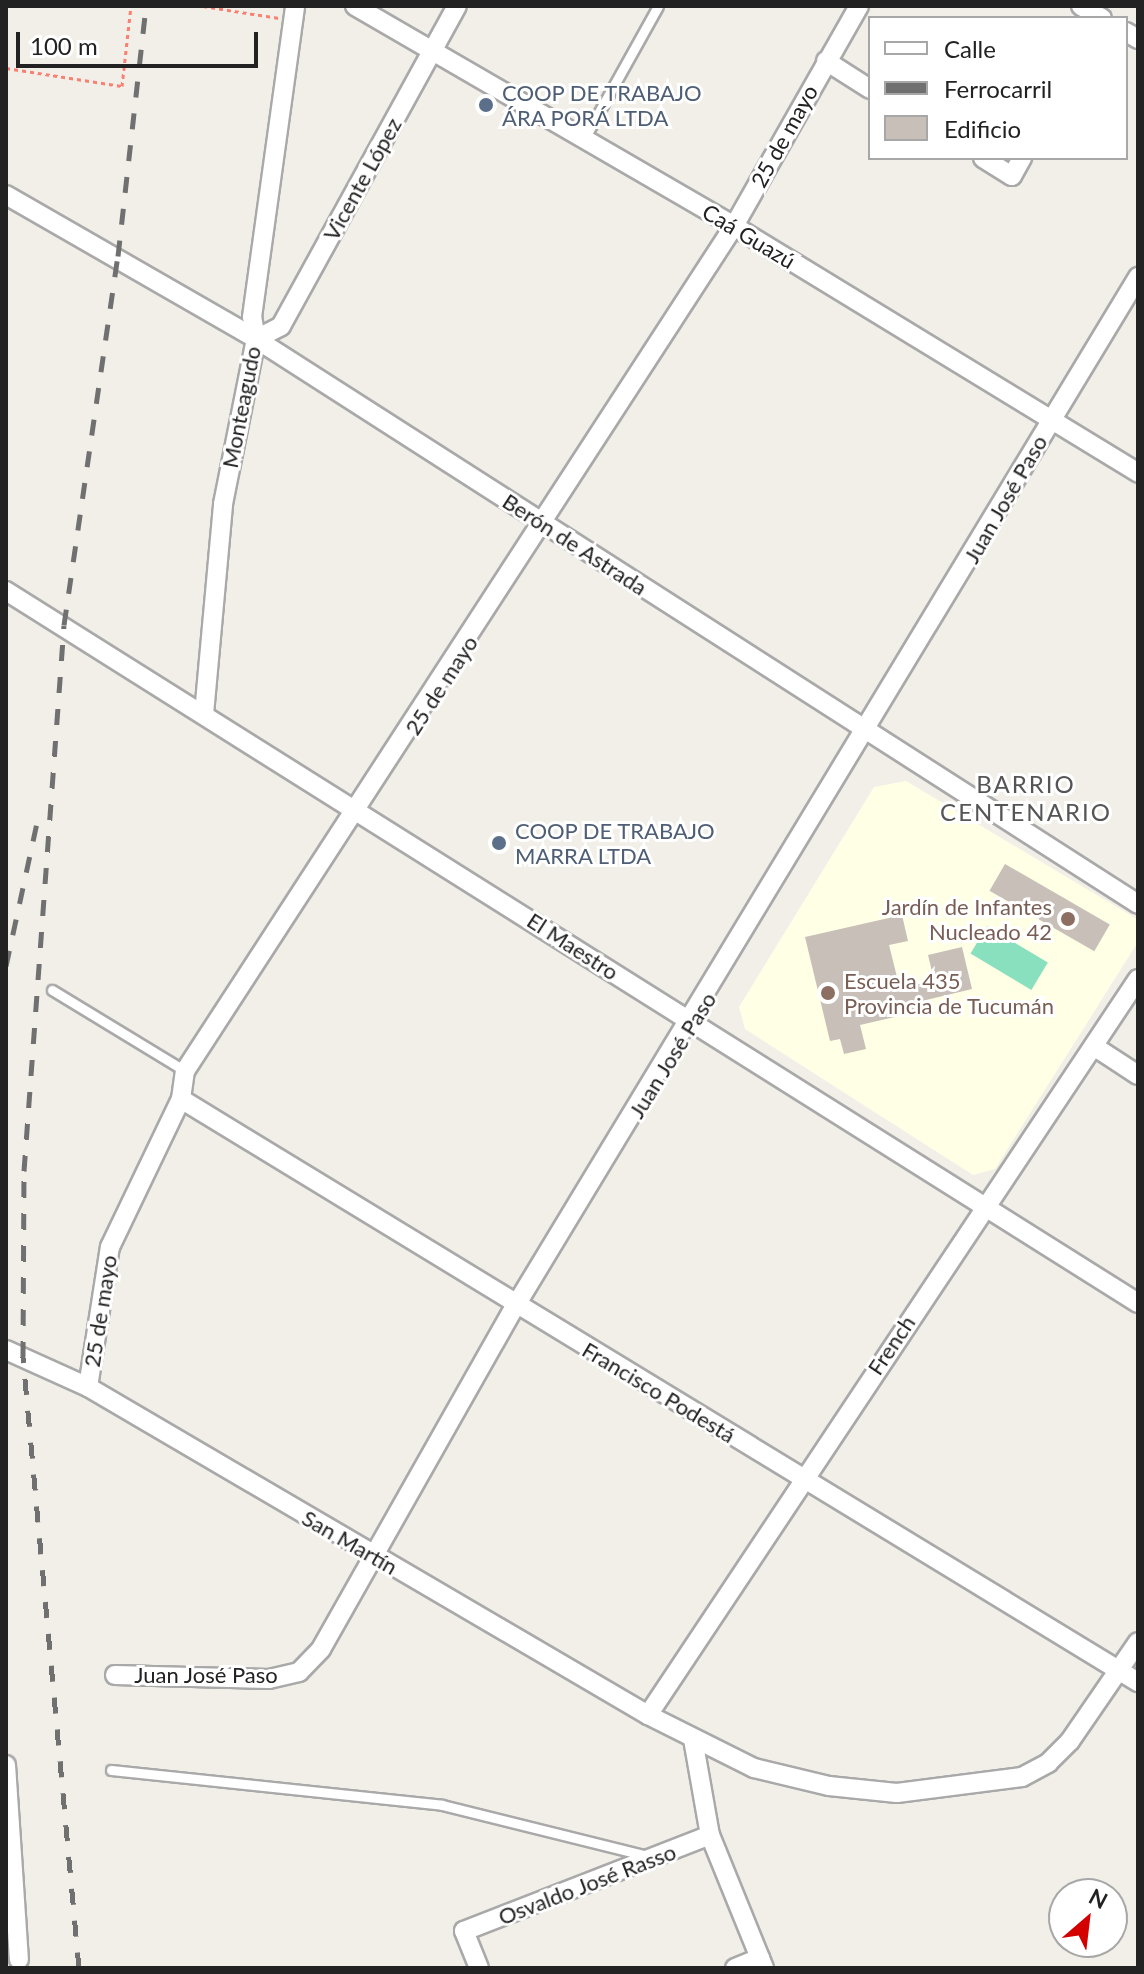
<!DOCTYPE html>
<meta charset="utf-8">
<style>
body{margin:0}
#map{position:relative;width:1144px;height:1974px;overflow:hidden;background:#f2efe9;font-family:Lato,sans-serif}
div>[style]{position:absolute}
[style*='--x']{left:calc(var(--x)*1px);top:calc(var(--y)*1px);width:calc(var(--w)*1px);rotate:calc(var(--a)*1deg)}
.education>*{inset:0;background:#ffffe5}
.pitch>*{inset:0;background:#88e0be;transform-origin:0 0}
.building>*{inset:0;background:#c7bfb8;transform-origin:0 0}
.path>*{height:3px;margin-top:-1.5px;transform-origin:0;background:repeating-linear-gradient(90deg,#fa8072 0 4px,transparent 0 8px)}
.roads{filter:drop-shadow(2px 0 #a9a9a9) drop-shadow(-2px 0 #a9a9a9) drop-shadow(0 2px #a9a9a9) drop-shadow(0 -2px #a9a9a9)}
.service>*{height:9px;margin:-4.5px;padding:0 4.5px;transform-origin:4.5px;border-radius:4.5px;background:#fff}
.minor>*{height:18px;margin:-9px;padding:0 9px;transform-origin:9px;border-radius:9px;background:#fff}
.rail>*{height:5px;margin-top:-2.5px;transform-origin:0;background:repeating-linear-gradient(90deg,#707070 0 16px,transparent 0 32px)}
.dots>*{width:22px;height:22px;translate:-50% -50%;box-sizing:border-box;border:4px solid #fff;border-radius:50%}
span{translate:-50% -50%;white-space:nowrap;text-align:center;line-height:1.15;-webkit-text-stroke:6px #fff;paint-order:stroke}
.service-label{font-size:22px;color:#4e5e75}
.left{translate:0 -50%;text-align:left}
.street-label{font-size:22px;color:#222}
.education-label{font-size:22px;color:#785e54}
.right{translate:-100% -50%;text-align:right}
.neighbourhood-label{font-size:24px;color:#555;letter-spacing:2px}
.frame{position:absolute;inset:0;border:8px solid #222;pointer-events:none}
.legend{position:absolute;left:868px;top:16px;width:260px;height:144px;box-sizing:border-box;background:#fff;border:2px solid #a7a7a7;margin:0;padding:10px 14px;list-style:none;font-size:24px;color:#222}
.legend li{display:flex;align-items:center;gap:16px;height:40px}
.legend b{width:40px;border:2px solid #a7a7a7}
.north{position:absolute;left:1048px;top:1878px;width:80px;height:80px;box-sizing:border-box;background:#fff;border:2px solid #a7a7a7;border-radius:50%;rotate:28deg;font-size:22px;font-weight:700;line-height:32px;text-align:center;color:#222}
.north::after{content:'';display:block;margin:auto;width:28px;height:36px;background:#d40000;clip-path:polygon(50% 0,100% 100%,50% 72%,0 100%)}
.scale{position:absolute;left:16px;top:32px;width:242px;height:36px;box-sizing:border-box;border:4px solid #222;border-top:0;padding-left:10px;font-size:24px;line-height:28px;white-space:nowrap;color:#222;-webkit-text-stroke:6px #fff;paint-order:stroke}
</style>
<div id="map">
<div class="education">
<i style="clip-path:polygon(906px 781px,1137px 919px,1138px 942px,995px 1169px,973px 1175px,745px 1029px,739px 1007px,874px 787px)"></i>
</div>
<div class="pitch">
<i style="left:987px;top:926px;width:71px;height:32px;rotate:31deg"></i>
</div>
<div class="building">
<i style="left:1005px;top:864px;width:121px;height:31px;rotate:30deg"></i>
<i style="clip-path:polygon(902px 915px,908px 941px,889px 945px,900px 989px,934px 980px,928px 955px,962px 947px,972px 989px,922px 1001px,925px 1010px,860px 1025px,866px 1049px,844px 1054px,840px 1039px,830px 1041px,805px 937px)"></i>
</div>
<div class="path">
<i style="--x:203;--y:6;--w:77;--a:9"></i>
<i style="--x:6;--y:68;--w:117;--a:8.8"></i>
<i style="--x:122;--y:86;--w:81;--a:-83.6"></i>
</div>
<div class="roads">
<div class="service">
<i style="--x:584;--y:139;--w:152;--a:-60.9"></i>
<i style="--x:52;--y:990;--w:156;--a:31.3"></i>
<i style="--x:111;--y:1770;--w:333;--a:6"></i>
<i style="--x:442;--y:1805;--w:212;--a:13.9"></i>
</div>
<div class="minor">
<i style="--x:355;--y:6;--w:438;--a:30.1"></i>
<i style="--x:734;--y:226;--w:474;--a:31.4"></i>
<i style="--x:1081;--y:6;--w:24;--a:30"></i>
<i style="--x:1126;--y:32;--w:14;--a:30"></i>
<i style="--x:826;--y:61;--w:52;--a:32.5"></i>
<i style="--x:983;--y:158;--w:34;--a:32"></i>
<i style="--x:1012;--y:176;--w:21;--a:-61"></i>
<i style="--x:6;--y:195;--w:289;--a:29.9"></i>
<i style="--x:256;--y:339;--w:1047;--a:32.64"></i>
<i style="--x:256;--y:339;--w:28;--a:-27"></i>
<i style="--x:281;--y:326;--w:365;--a:-61.2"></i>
<i style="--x:6;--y:591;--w:1337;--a:32.17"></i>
<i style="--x:204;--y:714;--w:211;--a:-84.8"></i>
<i style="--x:223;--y:504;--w:168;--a:-78.7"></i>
<i style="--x:256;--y:339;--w:22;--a:-100"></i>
<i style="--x:252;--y:317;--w:314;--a:-82.1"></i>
<i style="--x:1095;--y:1047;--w:51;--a:33.1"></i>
<i style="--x:181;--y:1099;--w:1121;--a:31.35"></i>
<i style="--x:6;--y:1350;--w:90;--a:24.3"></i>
<i style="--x:88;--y:1387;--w:649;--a:30.36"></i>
<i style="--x:648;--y:1715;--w:119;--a:26.6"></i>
<i style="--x:754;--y:1768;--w:77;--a:13.5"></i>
<i style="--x:829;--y:1786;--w:68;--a:5.9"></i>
<i style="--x:897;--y:1793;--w:126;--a:-7.3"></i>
<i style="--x:1022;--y:1777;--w:30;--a:-28"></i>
<i style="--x:1048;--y:1763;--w:31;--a:-45"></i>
<i style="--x:1070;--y:1741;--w:120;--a:-55.5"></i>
<i style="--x:88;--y:1387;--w:142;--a:-81.1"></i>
<i style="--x:110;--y:1247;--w:164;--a:-64.4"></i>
<i style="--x:181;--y:1099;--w:28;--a:-82"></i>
<i style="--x:185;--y:1071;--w:1008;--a:-56.99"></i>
<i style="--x:734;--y:226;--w:253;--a:-60.4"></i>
<i style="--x:115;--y:1675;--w:154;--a:1.5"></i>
<i style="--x:269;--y:1679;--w:31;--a:-13"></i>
<i style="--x:299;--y:1672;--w:32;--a:-46"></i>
<i style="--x:321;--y:1649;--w:395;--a:-60.5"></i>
<i style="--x:516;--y:1305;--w:1202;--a:-58.82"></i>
<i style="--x:648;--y:1715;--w:884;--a:-56.35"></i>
<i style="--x:693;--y:1739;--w:97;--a:80"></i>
<i style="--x:710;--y:1835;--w:144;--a:67.9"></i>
<i style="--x:6;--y:1765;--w:195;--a:86.2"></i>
<i style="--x:479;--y:1968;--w:40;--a:-112"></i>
<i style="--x:464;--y:1931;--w:264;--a:-21.3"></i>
<i style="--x:735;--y:1968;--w:27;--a:-22"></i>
</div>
</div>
<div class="rail">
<i style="--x:6;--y:966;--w:146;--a:-77.8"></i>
<i style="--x:79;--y:1968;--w:614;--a:-95.24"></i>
<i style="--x:23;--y:1357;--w:186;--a:-89.7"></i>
<i style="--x:24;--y:1171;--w:547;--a:-85.81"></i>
<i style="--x:64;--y:625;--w:373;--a:-81.7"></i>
<i style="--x:118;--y:256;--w:252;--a:-83.6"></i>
</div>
<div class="dots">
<i style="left:486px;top:105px;background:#5c6f8a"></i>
<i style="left:499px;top:843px;background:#5c6f8a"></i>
<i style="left:1068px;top:919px;background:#8d6e63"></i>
<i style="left:828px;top:993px;background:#8d6e63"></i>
</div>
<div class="service-label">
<span class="left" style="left:502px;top:105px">COOP DE TRABAJO<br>ÁRA PORÁ LTDA</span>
<span class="left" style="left:515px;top:843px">COOP DE TRABAJO<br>MARRA LTDA</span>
</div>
<div class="street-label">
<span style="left:784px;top:136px;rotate:-61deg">25 de mayo</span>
<span style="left:362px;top:179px;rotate:-61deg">Vicente López</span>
<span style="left:749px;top:236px;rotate:31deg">Caá Guazú</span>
<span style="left:241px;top:407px;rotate:-79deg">Monteagudo</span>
<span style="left:1005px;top:499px;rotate:-60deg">Juan José Paso</span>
<span style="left:575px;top:544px;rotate:33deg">Berón de Astrada</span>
<span style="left:441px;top:685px;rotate:-57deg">25 de mayo</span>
<span style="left:573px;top:946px;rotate:33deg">El Maestro</span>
<span style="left:672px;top:1055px;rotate:-58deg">Juan José Paso</span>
<span style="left:100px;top:1311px;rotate:-81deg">25 de mayo</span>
<span style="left:891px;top:1345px;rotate:-56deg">French</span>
<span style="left:659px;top:1392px;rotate:31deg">Francisco Podestá</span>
<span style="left:350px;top:1542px;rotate:30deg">San Martín</span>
<span style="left:206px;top:1675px">Juan José Paso</span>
<span style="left:587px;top:1884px;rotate:-21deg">Osvaldo José Rasso</span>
</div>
<div class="education-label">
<span class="right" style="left:1052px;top:919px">Jardín de Infantes<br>Nucleado 42</span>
<span class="left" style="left:844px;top:993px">Escuela 435<br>Provincia de Tucumán</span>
</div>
<div class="neighbourhood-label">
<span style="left:1026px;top:798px">BARRIO<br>CENTENARIO</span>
</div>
<div class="frame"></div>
<ul class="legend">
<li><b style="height:10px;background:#fff"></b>Calle</li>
<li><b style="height:10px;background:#707070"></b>Ferrocarril</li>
<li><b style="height:22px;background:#c7bfb8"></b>Edificio</li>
</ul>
<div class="north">N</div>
<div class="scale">100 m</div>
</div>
